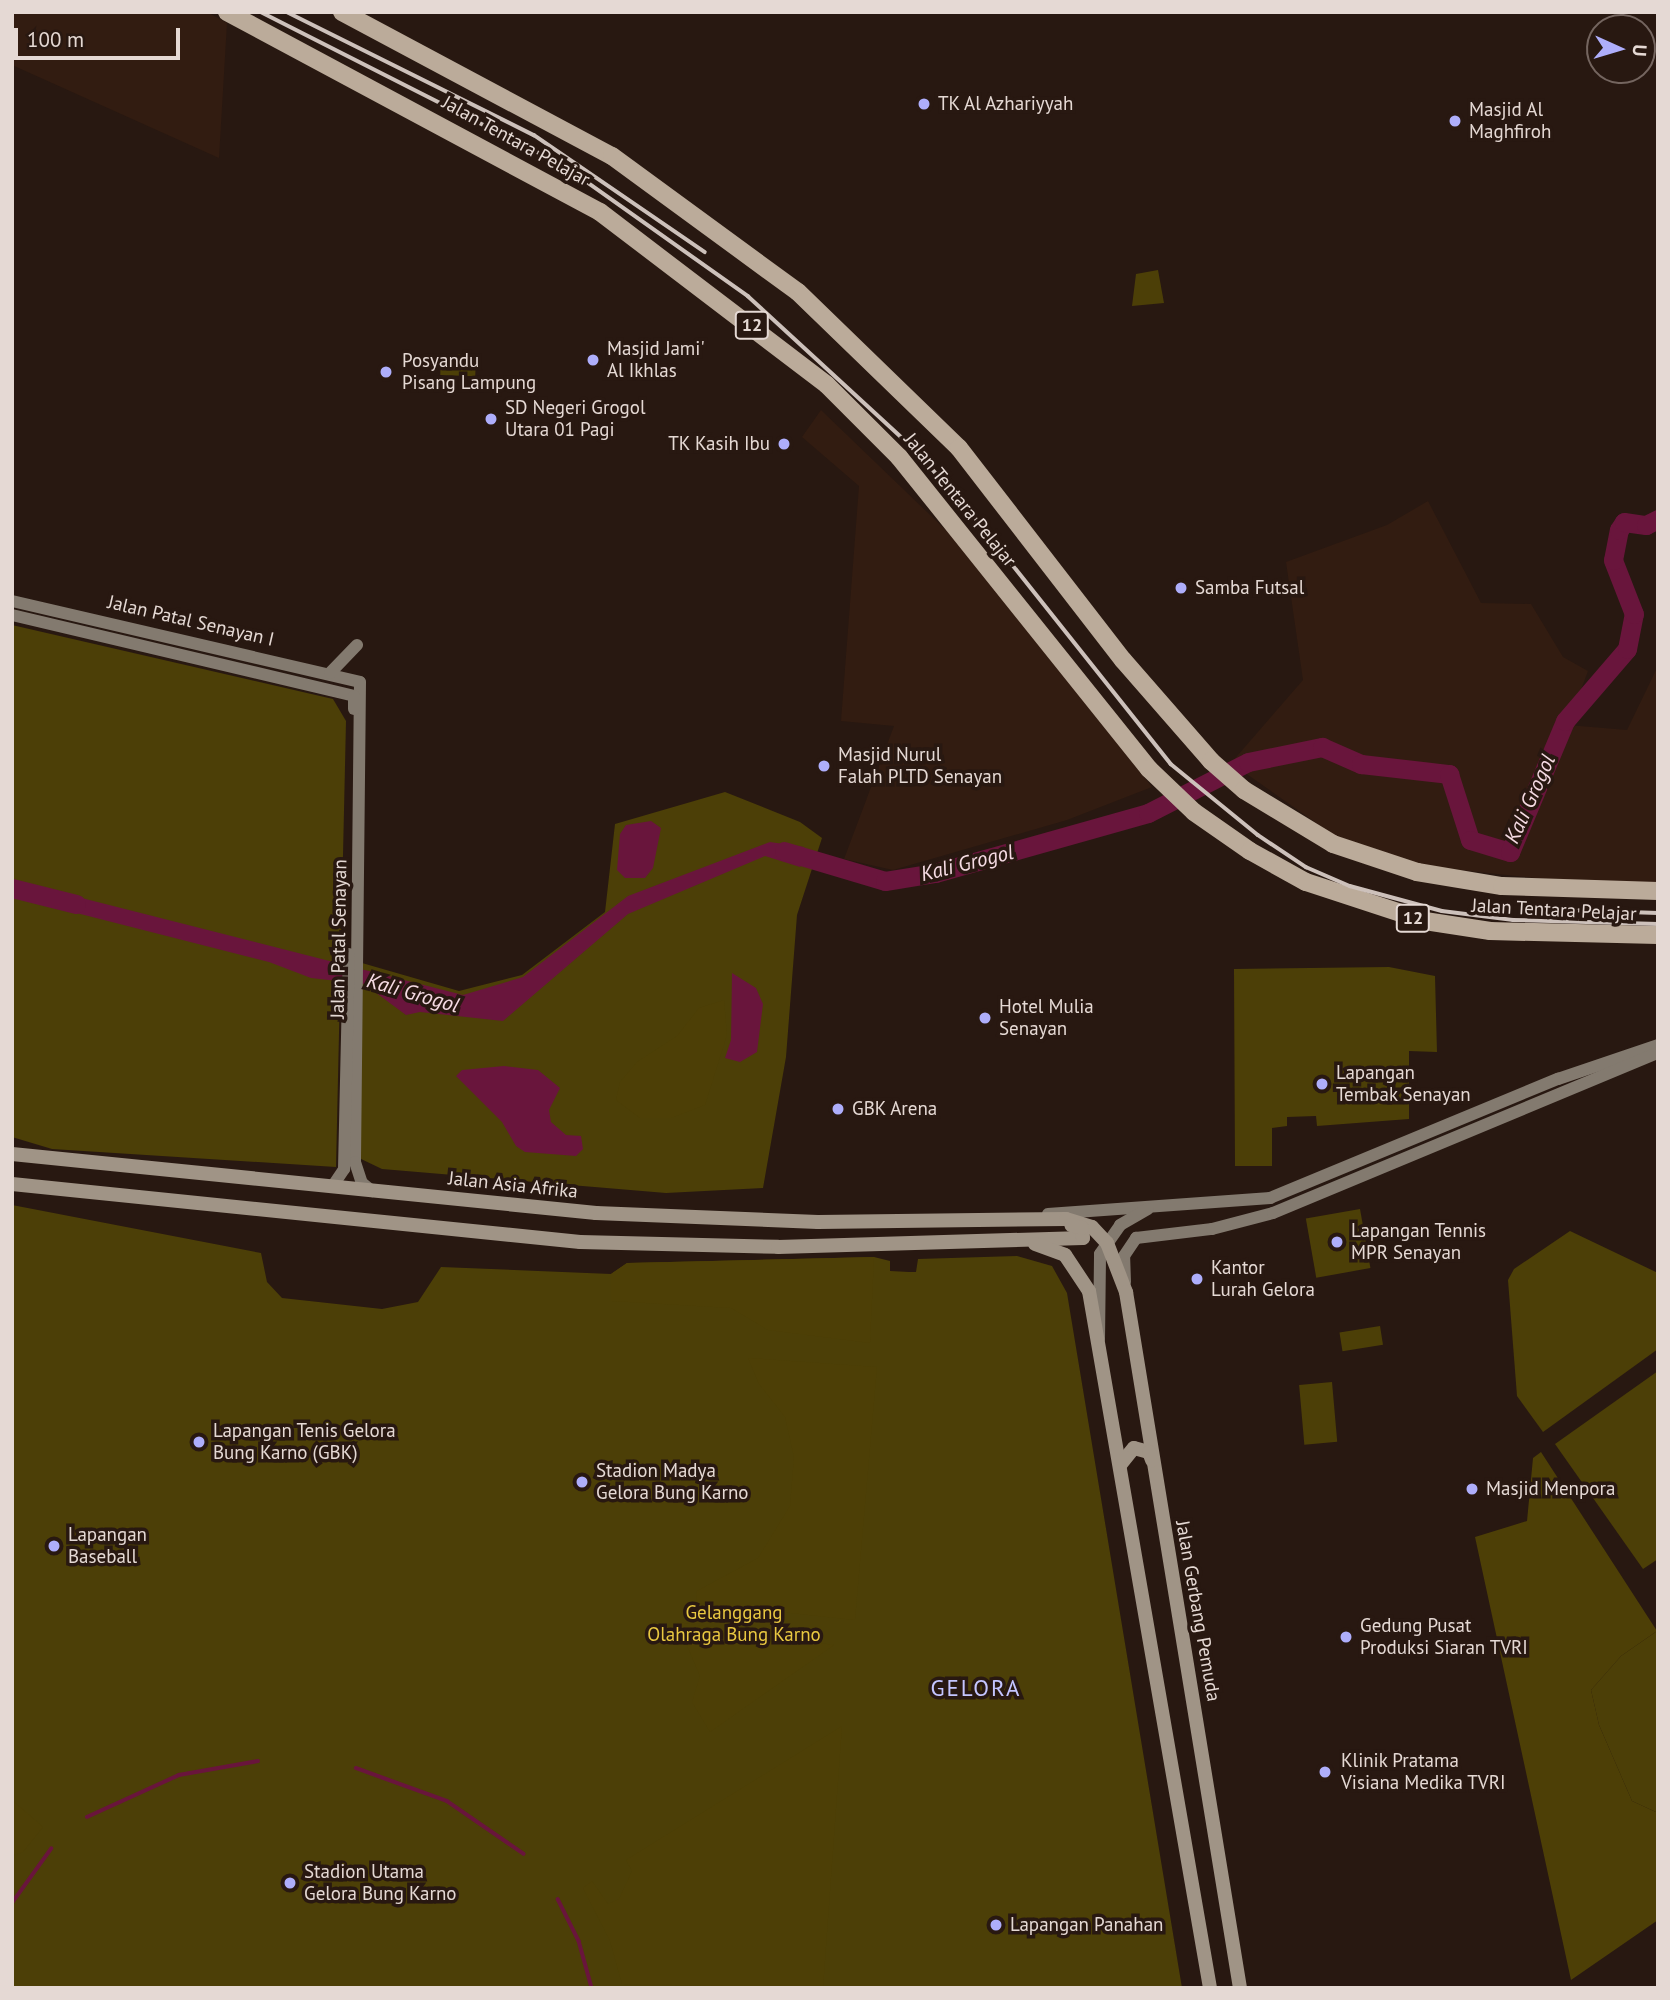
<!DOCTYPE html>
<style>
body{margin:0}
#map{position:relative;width:1670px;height:2000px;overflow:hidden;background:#281811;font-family:"PT Sans",sans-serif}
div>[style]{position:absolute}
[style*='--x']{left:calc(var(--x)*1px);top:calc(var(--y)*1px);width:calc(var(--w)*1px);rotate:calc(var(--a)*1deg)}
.built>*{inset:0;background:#321c11}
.green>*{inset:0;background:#4c3f07;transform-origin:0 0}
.forest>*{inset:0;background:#4d3f06}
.water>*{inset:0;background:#69153c}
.stream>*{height:3.5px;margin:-1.75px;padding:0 1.75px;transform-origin:1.75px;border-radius:1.75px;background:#69153c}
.river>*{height:19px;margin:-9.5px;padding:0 9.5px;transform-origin:9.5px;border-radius:9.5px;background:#69153c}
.secondary>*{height:12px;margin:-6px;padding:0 6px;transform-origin:6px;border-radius:6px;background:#837a6f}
.primary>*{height:14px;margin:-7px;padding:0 7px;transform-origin:7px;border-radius:7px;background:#a09486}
.highway>*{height:18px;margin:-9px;padding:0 9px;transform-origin:9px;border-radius:9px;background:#bbab9a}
.rail>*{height:3.5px;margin:-1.75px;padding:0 1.75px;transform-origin:1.75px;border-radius:1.75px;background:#cdc1bb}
.dots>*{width:19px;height:19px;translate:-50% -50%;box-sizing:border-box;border:4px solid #281811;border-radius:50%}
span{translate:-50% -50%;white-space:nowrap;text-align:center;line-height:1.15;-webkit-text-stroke:7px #281811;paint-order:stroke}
.shield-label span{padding:2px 5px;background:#281811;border:2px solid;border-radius:5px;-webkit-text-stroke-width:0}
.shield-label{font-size:18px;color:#e5d9d4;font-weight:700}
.poi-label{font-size:19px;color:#e5d9d4}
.left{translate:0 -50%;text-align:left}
.right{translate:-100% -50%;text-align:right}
.street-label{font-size:19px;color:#e5d9d4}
.park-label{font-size:19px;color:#e9c841}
.water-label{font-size:21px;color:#f6dce4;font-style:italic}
.quarter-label{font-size:23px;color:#c4c5ff;letter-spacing:2px}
.frame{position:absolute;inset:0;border:14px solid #e5d9d4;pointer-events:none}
.north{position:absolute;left:1586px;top:14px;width:70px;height:70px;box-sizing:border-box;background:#281811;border:2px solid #74655f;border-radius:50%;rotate:94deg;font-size:19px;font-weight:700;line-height:28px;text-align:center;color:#e5d9d4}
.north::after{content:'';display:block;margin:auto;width:24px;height:32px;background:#aeaefb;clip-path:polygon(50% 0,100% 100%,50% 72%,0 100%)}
.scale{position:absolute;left:14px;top:28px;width:166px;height:32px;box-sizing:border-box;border:4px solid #e5d9d4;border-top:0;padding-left:9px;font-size:21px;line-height:24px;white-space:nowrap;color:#e5d9d4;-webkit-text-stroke:5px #281811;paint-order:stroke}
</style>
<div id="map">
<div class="built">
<i style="clip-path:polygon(12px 12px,207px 12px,227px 23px,219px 158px,12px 65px)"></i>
<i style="clip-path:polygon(821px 410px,954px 538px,1152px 787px,1067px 820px,893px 870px,844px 859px,894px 726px,841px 721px,859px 486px,802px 437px)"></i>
<i style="clip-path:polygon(1428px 501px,1481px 603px,1531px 604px,1563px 657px,1588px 671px,1568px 725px,1627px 730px,1658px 666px,1658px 891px,1412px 865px,1332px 834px,1231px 763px,1303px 680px,1286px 562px,1387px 525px)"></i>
</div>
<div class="green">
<i style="clip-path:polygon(1158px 270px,1164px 303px,1132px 306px,1136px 274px)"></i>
<i style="left:441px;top:354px;width:35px;height:21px;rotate:2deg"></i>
<i style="clip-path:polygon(12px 625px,333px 699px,346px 721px,336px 1167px,52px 1149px,12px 1137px)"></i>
<i style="clip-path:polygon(725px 792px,800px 822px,822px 838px,797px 915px,786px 1057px,763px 1188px,666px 1193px,382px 1169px,359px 1158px,362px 963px,459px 991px,522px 975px,605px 912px,615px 824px)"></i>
<i style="clip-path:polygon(1389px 967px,1435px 976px,1437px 1052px,1409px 1051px,1409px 1119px,1317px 1126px,1316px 1116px,1287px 1117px,1287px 1126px,1272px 1128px,1272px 1166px,1235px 1166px,1234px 969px)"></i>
<i style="clip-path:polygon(12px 1205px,261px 1253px,267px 1282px,282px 1298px,382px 1309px,418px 1302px,441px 1267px,611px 1274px,627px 1263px,874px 1257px,890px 1261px,890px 1271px,909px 1272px,916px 1272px,918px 1259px,1017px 1256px,1052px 1266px,1067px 1293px,1182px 1988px,12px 1988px)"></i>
<i style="left:1360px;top:1209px;width:60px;height:55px;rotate:80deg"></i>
<i style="clip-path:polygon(1570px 1231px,1658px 1273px,1658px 1349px,1543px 1432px,1517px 1396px,1508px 1280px,1514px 1269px)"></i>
<i style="left:1380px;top:1326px;width:19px;height:41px;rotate:81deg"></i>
<i style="clip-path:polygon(1658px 1371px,1658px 1559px,1643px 1569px,1555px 1444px)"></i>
<i style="left:1332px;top:1382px;width:60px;height:33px;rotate:85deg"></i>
<i style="clip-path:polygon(1657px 1631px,1658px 1632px,1658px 1813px,1632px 1801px,1599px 1725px,1591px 1690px,1621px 1656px)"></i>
</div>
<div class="forest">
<i style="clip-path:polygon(724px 1000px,727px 1035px,705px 1105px,671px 1118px,640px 1118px,616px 1100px,620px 1082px,637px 1062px,677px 1036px,699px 1008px)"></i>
<i style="clip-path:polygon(874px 1257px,870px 1343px,768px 1330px,731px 1308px,611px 1301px,611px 1274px,627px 1263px)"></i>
<i style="clip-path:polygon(748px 1358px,877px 1367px,855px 1620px,696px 1603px,697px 1591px,758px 1558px,790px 1506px,794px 1457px,785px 1417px,759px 1384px)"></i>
<i style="clip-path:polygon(1541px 1452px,1657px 1631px,1621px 1656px,1591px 1690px,1599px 1725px,1632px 1801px,1658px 1813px,1658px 1920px,1571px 1980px,1475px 1537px,1527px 1521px,1533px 1458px)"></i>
<i style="clip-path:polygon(677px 1622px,834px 1645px,710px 1732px,692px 1702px,700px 1676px)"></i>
<i style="clip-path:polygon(842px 1726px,823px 1988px,622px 1984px,610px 1941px,583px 1888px,592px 1881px,608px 1904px,619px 1899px,632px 1871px,626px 1860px)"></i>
<i style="clip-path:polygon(12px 1800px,43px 1827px,23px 1852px,12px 1856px)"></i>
</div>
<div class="water">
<i style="clip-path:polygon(651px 821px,661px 828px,653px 868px,645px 878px,625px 878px,617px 870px,620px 834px,626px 825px)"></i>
<i style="clip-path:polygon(770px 842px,804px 847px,806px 860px,800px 867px,765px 856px,628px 914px,503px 1021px,420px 1012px,406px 1015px,364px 984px,311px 978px,269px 962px,49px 906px,54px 891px,463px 995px,523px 977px,628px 896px)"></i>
<i style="clip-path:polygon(732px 973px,756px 988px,763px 1004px,757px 1052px,740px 1062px,725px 1058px,731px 1040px)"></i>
<i style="clip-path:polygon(504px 1066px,538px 1070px,560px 1088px,549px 1110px,551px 1122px,566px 1135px,581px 1136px,583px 1149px,576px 1156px,525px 1152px,516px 1146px,502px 1122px,456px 1076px,462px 1070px)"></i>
</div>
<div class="stream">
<i style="--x:356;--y:1768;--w:97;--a:19.9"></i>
<i style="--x:447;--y:1801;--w:93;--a:34.5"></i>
<i style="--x:87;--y:1817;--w:101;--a:-24.5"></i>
<i style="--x:179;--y:1775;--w:80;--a:-10"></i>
<i style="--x:558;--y:1899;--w:47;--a:63.4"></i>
<i style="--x:579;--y:1941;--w:49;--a:74.5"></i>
<i style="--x:12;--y:1903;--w:67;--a:-54.2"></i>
</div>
<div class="river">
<i style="--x:784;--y:851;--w:105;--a:16.5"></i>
<i style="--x:885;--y:881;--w:51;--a:-9.1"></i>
<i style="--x:935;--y:873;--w:221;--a:-15.7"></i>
<i style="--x:1148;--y:813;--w:112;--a:-27"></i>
<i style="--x:1248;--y:762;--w:76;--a:-11.5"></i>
<i style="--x:1322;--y:747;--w:43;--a:23.6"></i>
<i style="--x:1361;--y:764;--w:89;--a:6.5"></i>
<i style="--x:1449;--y:774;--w:69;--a:72.3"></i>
<i style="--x:1470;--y:840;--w:42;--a:16.7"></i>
<i style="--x:1510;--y:852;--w:142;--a:-67.2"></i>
<i style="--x:1565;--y:721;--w:95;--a:-49.3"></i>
<i style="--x:1627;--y:649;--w:36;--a:-79"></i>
<i style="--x:1634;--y:614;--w:58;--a:-111.3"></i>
<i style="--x:1613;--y:560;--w:31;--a:-79"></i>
<i style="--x:1619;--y:530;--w:9;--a:-58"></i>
<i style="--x:1624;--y:522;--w:22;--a:8"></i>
<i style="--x:1646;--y:525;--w:13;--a:-27"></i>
<i style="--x:12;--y:888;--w:66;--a:14"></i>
</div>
<div class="secondary">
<i style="--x:12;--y:601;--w:357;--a:13.1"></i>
<i style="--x:360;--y:682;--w:480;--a:90.6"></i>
<i style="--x:355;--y:1162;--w:22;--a:72"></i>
<i style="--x:362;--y:1183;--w:13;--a:39"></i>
<i style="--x:12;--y:615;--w:351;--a:13.3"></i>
<i style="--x:354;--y:696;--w:13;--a:90"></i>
<i style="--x:330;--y:673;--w:39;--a:-46"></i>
<i style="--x:332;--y:1187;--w:22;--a:-56"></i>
<i style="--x:344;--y:1169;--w:215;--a:-88.7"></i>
<i style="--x:1048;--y:1214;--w:223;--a:-4.1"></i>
<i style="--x:1270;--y:1198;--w:312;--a:-22.5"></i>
<i style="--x:1558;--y:1079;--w:106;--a:-18.8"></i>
<i style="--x:1125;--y:1282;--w:26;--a:-92"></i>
<i style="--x:1124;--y:1256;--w:22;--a:-56"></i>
<i style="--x:1136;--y:1238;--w:77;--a:-6.8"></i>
<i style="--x:1212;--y:1229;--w:63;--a:-14.7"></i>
<i style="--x:1273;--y:1213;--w:417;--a:-22.6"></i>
<i style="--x:1099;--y:1339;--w:85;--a:-89.3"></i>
<i style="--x:1100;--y:1254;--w:35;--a:-55"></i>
<i style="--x:1120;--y:1225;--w:32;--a:-30"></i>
</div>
<div class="primary">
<i style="--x:12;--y:1154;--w:587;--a:5.77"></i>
<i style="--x:596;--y:1213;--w:222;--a:2.3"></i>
<i style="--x:818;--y:1222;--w:248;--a:-0.7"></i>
<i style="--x:1066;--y:1219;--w:27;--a:17"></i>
<i style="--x:1092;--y:1227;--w:22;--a:47"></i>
<i style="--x:1107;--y:1243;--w:53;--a:68.8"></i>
<i style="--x:1126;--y:1292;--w:705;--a:80.7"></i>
<i style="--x:12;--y:1184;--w:571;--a:5.83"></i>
<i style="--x:580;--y:1242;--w:198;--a:1.4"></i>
<i style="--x:778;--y:1247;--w:305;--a:-1.7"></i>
<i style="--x:1083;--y:1238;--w:10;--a:-96"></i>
<i style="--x:1082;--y:1228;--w:11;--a:-165"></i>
<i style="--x:1035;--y:1244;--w:32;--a:20"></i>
<i style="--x:1065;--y:1255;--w:43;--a:56.3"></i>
<i style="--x:1089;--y:1291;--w:707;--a:80.15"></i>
<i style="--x:1120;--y:1465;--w:22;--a:-51"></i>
<i style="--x:1134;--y:1448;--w:16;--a:15"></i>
<i style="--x:1149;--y:1452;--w:9;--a:69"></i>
</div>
<div class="highway">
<i style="--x:227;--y:12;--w:423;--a:28.2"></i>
<i style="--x:600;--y:212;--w:285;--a:37.3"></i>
<i style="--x:827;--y:385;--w:102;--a:45"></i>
<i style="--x:899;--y:457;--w:400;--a:51.3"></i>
<i style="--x:1149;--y:769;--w:62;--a:43.7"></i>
<i style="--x:1194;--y:812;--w:68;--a:34.9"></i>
<i style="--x:1250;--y:851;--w:64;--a:29"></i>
<i style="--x:1306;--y:882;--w:125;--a:18.1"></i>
<i style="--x:1425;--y:921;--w:66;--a:8.7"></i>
<i style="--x:1490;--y:931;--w:168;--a:1.4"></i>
<i style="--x:342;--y:12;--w:306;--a:28.1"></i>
<i style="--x:612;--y:156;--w:230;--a:36.2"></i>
<i style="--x:798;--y:292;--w:224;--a:44.1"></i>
<i style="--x:959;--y:448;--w:268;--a:52.3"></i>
<i style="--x:1123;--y:660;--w:134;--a:48.9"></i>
<i style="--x:1211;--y:761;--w:44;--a:41.3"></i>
<i style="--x:1244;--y:790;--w:104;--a:31.2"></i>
<i style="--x:1333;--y:844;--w:89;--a:18.4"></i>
<i style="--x:1417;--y:872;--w:86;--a:9.4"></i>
<i style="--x:1502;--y:886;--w:156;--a:1.8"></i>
</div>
<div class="rail">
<i style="--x:261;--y:12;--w:339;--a:26.9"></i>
<i style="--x:563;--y:165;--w:227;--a:35.3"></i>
<i style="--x:748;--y:296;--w:223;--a:42.6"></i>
<i style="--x:912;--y:447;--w:79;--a:47.6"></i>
<i style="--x:965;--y:505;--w:331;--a:51.5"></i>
<i style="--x:1171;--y:764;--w:112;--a:39.2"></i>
<i style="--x:1258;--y:835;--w:58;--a:33.7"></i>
<i style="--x:1306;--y:867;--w:48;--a:23.4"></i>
<i style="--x:1350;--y:886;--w:95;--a:15.2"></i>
<i style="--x:1442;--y:911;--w:72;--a:7.2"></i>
<i style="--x:1513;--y:920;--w:145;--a:1.6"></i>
<i style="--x:287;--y:12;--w:276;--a:26.5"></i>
<i style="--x:534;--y:135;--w:207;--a:34.4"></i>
<i style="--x:1567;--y:910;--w:91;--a:1.9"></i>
</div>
<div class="dots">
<i style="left:924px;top:104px;background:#aeaefb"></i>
<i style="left:1455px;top:121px;background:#aeaefb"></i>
<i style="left:593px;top:360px;background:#aeaefb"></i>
<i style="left:386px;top:372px;background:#aeaefb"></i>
<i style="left:491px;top:419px;background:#aeaefb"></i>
<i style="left:784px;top:444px;background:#aeaefb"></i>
<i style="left:1181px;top:588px;background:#aeaefb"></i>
<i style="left:824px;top:766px;background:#aeaefb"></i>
<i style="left:985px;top:1018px;background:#aeaefb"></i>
<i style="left:1322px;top:1084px;background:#aeaefb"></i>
<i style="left:838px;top:1109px;background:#aeaefb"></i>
<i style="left:1337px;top:1242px;background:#aeaefb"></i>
<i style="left:1197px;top:1279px;background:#aeaefb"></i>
<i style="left:199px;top:1442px;background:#aeaefb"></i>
<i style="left:582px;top:1482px;background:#aeaefb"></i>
<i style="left:1472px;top:1489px;background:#aeaefb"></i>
<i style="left:54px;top:1546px;background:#aeaefb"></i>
<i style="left:1346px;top:1637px;background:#aeaefb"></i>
<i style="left:1325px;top:1772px;background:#aeaefb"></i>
<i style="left:290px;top:1883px;background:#aeaefb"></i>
<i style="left:996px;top:1925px;background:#aeaefb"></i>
</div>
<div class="shield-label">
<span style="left:752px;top:325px">12</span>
<span style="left:1413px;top:918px">12</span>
</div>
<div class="poi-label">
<span class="left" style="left:938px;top:104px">TK Al Azhariyyah</span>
<span class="left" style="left:1469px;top:121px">Masjid Al<br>Maghfiroh</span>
<span class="left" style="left:607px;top:360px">Masjid Jami'<br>Al Ikhlas</span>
<span class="left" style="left:402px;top:372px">Posyandu<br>Pisang Lampung</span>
<span class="left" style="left:505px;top:419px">SD Negeri Grogol<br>Utara 01 Pagi</span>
<span class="right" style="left:770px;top:444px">TK Kasih Ibu</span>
<span class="left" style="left:1195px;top:588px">Samba Futsal</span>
<span class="left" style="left:838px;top:766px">Masjid Nurul<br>Falah PLTD Senayan</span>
<span class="left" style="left:999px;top:1018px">Hotel Mulia<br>Senayan</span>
<span class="left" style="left:1336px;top:1084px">Lapangan<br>Tembak Senayan</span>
<span class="left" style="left:852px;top:1109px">GBK Arena</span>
<span class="left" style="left:1351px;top:1242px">Lapangan Tennis<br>MPR Senayan</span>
<span class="left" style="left:1211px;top:1279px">Kantor<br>Lurah Gelora</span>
<span class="left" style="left:213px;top:1442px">Lapangan Tenis Gelora<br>Bung Karno (GBK)</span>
<span class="left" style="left:596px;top:1482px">Stadion Madya<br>Gelora Bung Karno</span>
<span class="left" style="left:1486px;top:1489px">Masjid Menpora</span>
<span class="left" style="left:68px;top:1546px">Lapangan<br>Baseball</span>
<span class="left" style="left:1360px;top:1637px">Gedung Pusat<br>Produksi Siaran TVRI</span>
<span class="left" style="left:1341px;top:1772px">Klinik Pratama<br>Visiana Medika TVRI</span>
<span class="left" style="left:304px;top:1883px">Stadion Utama<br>Gelora Bung Karno</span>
<span class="left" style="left:1010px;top:1925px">Lapangan Panahan</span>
</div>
<div class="street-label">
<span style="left:516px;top:141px;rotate:29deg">Jalan Tentara Pelajar</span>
<span style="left:960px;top:500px;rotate:51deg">Jalan Tentara Pelajar</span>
<span style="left:191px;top:621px;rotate:13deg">Jalan Patal Senayan I</span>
<span style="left:1554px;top:910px;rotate:3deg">Jalan Tentara Pelajar</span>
<span style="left:339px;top:939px;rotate:-89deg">Jalan Patal Senayan</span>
<span style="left:513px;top:1185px;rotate:6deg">Jalan Asia Afrika</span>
<span style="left:1198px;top:1611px;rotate:80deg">Jalan Gerbang Pemuda</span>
</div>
<div class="park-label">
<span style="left:734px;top:1624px">Gelanggang<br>Olahraga Bung Karno</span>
</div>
<div class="water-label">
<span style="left:1530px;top:799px;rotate:-66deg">Kali Grogol</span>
<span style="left:967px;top:863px;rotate:-14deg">Kali Grogol</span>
<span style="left:413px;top:993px;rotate:16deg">Kali Grogol</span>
</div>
<div class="quarter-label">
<span style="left:976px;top:1688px">GELORA</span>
</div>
<div class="frame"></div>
<div class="north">U</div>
<div class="scale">100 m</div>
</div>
